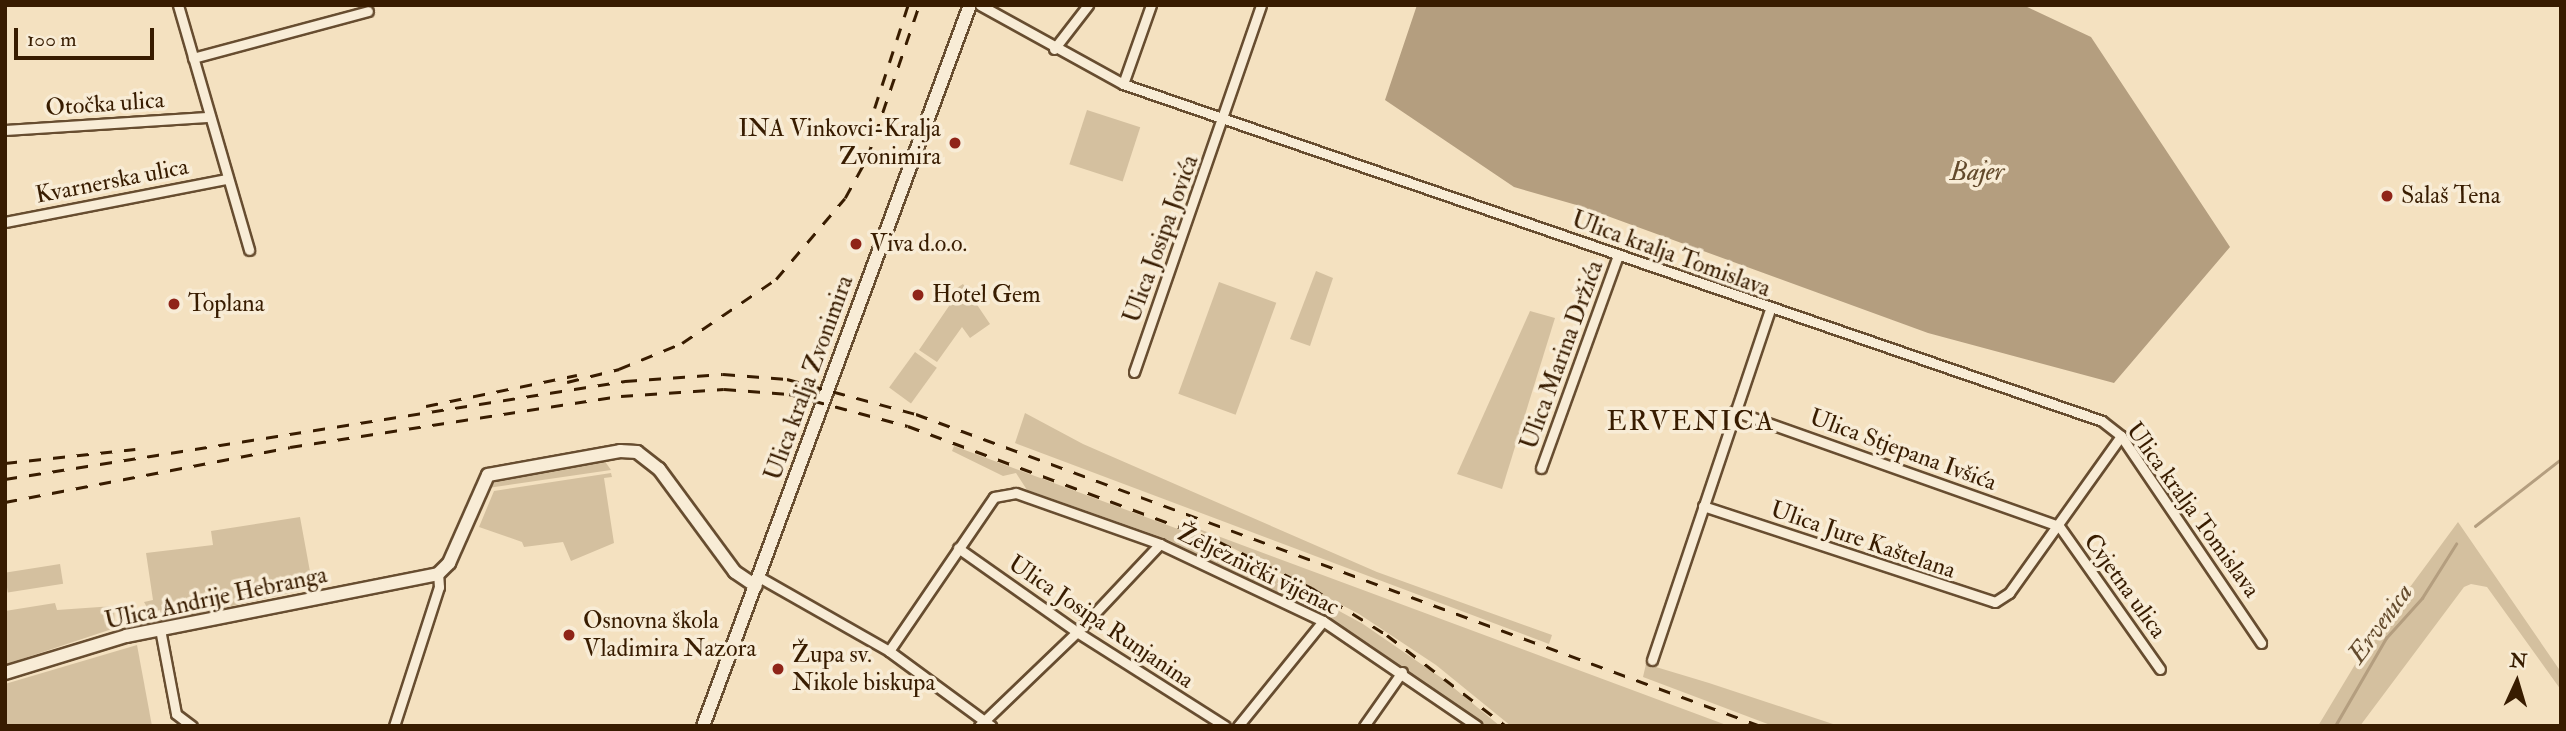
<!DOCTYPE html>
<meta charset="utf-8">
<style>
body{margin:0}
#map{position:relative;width:2566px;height:731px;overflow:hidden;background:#f4e1c0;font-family:"IM FELL Double Pica",serif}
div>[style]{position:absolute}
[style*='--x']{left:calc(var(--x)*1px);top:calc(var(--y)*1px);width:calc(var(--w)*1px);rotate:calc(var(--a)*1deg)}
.green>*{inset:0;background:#d4c09f;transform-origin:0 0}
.water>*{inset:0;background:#b49e7f}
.stream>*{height:2.5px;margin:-1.25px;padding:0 1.25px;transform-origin:1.25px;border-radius:1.25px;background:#b49e7f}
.roads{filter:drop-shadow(2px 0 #674d30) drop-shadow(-2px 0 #674d30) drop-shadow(0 2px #674d30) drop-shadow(0 -2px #674d30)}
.street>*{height:9px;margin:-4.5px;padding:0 4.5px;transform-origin:4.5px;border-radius:4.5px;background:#f8ecd6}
.secondary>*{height:12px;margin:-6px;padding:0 6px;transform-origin:6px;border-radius:6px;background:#f8ecd6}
.rail>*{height:2.5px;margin-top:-1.25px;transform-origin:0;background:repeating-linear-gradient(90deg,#381c00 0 12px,transparent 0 24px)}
.dots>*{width:19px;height:19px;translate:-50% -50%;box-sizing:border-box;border:4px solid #f8ecd6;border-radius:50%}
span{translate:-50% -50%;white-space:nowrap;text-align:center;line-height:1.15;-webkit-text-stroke:7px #f8ecd6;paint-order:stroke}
.street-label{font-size:24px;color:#381c00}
.poi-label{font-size:24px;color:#381c00}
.right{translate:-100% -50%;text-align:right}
.left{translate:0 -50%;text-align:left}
.water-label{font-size:26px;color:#634a2c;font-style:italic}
.quarter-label{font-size:28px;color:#381c00;letter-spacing:2px}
.frame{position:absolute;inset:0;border:7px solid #381c00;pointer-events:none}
.north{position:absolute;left:2482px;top:647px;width:70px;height:70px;-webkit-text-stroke:5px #f8ecd6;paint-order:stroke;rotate:4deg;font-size:19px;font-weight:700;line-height:28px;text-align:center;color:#381c00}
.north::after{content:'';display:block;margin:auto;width:24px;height:32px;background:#381c00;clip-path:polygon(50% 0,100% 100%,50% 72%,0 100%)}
.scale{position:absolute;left:14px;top:28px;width:140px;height:32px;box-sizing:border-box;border:4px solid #381c00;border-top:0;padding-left:9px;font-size:21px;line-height:24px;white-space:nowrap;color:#381c00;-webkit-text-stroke:5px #f8ecd6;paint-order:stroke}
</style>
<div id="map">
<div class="green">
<i style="left:1087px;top:110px;width:56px;height:57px;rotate:18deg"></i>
<i style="clip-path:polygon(1316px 271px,1333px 278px,1310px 346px,1290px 339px)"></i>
<i style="left:1219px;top:282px;width:61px;height:119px;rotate:20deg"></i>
<i style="clip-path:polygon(963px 284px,990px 324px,970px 338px,962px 327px,937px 362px,919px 350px,949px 306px,943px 297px)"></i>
<i style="clip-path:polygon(1530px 311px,1555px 318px,1502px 489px,1457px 474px)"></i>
<i style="left:915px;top:352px;width:27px;height:44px;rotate:36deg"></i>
<i style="clip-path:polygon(1025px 413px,1083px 444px,1377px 572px,1552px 635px,1549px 644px,1015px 443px)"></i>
<i style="clip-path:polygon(954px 446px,1213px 542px,1363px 624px,1443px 679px,1500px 726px,1484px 726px,1371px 645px,1278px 594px,1164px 538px,1027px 490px,1016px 473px,1003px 476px,952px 451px)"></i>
<i style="clip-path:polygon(604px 460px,611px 470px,488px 488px,501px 478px)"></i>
<i style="clip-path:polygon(611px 473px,612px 477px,604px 478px,614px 543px,571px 561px,563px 542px,524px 547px,522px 542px,479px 527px,494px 491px)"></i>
<i style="clip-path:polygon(300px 517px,313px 588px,132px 628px,131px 620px,152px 616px,144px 602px,153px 600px,146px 553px,213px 545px,211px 531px)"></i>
<i style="clip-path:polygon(2458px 522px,2561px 672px,2561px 690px,2487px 587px,2471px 584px,2464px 587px,2360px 726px,2318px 726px,2365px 648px)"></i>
<i style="clip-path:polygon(1198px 530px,1199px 529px,1729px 726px,1511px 726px,1436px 665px,1359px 614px)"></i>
<i style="left:60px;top:564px;width:20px;height:56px;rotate:81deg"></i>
<i style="clip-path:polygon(55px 603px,57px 610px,114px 606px,115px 628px,7px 664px,5px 611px)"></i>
<i style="clip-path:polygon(137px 645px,152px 726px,5px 726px,5px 684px)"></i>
<i style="clip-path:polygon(1646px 664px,1709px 683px,1839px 726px,1773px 726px,1643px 677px)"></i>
</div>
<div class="water">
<i style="clip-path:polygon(1417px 5px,2023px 5px,2091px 37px,2230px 247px,2114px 383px,1928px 333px,1580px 206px,1514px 187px,1385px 100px)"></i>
</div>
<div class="stream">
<i style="--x:2475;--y:526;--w:109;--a:-37.9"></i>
<i style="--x:2335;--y:726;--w:102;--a:-59.9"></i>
<i style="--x:2386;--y:638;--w:54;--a:-48"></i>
<i style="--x:2422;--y:598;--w:64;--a:-57.8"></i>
</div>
<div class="roads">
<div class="street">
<i style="--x:178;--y:5;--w:255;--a:73.8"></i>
<i style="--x:980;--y:5;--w:163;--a:28.9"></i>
<i style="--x:1123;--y:84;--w:1035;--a:18.99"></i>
<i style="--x:2102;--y:421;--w:24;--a:38"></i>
<i style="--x:2121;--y:436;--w:250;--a:55.9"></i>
<i style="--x:1054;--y:49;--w:56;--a:-52.3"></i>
<i style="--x:193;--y:58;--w:181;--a:-15"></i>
<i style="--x:1123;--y:84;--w:84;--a:-70.5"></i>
<i style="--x:5;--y:130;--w:202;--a:-3.7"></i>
<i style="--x:5;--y:222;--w:226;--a:-11"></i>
<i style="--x:1134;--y:372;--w:388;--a:-70.9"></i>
<i style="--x:1734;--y:411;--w:345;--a:19.5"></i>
<i style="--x:2059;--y:526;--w:175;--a:54.8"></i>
<i style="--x:1541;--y:468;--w:226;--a:-70.1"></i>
<i style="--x:1703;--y:506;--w:307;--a:18.2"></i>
<i style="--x:1995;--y:602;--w:17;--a:-33"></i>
<i style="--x:2009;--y:593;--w:193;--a:-54.5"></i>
<i style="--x:958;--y:548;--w:146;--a:35.2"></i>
<i style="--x:1077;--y:632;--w:175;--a:32.4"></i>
<i style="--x:759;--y:577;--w:150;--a:29.6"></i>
<i style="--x:889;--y:651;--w:127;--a:36.3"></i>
<i style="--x:160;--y:629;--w:86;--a:79.3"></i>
<i style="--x:176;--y:714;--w:20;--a:37"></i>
<i style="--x:889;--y:651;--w:186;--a:-55.7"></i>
<i style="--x:994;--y:497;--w:22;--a:-10"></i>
<i style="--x:1016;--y:493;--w:153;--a:19.5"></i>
<i style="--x:1160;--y:544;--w:180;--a:25.3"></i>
<i style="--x:1323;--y:621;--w:186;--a:34.3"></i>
<i style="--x:1652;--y:660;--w:369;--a:-71.4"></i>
<i style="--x:394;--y:726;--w:146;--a:-72.1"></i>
<i style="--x:439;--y:587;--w:13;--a:-94"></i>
<i style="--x:979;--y:726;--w:136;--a:-43.8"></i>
<i style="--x:1077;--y:632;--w:121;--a:-46.7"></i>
<i style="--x:1238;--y:726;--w:135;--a:-51"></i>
<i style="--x:1364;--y:726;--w:66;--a:-54.9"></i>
</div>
<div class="secondary">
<i style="--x:5;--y:673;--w:127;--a:-17"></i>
<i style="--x:126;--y:636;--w:318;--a:-11.2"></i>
<i style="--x:438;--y:574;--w:16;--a:-45"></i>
<i style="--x:449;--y:563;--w:96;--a:-66.1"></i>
<i style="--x:488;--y:475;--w:134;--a:-10.3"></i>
<i style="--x:620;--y:451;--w:17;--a:3"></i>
<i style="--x:637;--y:452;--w:28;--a:38"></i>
<i style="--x:659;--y:469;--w:128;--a:53.6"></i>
<i style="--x:735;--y:572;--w:25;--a:34"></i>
<i style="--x:703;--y:726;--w:769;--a:-69.68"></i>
</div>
</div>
<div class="rail">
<i style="--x:867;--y:131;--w:133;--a:-72"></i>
<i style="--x:567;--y:382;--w:54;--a:-14"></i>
<i style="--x:619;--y:369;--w:68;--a:-22.4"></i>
<i style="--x:682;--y:343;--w:114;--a:-34.2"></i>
<i style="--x:776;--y:279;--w:106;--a:-49.6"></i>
<i style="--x:845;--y:198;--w:46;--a:-61.2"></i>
<i style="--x:867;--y:158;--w:162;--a:-71.2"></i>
<i style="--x:426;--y:406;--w:154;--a:-11.6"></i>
<i style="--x:5;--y:463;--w:131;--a:-6.1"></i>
<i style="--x:5;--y:479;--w:628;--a:-8.98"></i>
<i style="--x:625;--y:381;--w:98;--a:-4.1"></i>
<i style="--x:723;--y:374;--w:64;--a:4.5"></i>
<i style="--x:787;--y:379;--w:134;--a:15.2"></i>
<i style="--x:916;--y:414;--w:901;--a:20.27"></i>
<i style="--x:5;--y:502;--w:290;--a:-10.9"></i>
<i style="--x:290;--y:447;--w:335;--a:-8.8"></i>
<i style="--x:621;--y:396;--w:103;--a:-3.9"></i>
<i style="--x:724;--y:389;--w:65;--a:4.4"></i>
<i style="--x:789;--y:394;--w:123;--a:15.1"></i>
<i style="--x:908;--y:426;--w:333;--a:20.4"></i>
<i style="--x:1220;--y:542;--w:103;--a:26.6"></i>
<i style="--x:1312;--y:588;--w:89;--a:32.1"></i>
<i style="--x:1387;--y:635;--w:150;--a:37.4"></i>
</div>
<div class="dots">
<i style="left:955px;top:143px;background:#8f2418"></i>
<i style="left:2387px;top:196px;background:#8f2418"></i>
<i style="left:856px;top:244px;background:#8f2418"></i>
<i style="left:918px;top:295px;background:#8f2418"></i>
<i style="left:174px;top:304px;background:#8f2418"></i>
<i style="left:569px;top:635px;background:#8f2418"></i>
<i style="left:778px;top:669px;background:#8f2418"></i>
</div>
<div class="street-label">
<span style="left:105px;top:104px;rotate:-4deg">Otočka ulica</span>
<span style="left:112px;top:181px;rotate:-11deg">Kvarnerska ulica</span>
<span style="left:1161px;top:239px;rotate:-70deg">Ulica Josipa Jovića</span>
<span style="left:1671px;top:254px;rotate:20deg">Ulica kralja Tomislava</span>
<span style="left:1562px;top:355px;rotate:-70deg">Ulica Marina Držića</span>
<span style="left:809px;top:378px;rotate:-70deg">Ulica kralja Zvonimira</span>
<span style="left:1903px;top:450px;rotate:20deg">Ulica Stjepana Ivšića</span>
<span style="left:2193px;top:510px;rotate:54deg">Ulica kralja Tomislava</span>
<span style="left:1863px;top:540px;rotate:19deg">Ulica Jure Kaštelana</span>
<span style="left:1258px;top:570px;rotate:26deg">Željeznički vijenac</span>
<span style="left:2125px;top:586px;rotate:54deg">Cvjetna ulica</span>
<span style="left:216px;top:598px;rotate:-12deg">Ulica Andrije Hebranga</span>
<span style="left:1101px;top:622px;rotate:34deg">Ulica Josipa Runjanina</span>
</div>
<div class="poi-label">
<span class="right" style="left:941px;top:143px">INA Vinkovci-Kralja<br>Zvonimira</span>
<span class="left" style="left:2401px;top:196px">Salaš Tena</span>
<span class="left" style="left:870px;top:244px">Viva d.o.o.</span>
<span class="left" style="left:932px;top:295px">Hotel Gem</span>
<span class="left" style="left:188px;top:304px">Toplana</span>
<span class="left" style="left:583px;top:635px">Osnovna škola<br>Vladimira Nazora</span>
<span class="left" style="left:792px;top:669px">Župa sv.<br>Nikole biskupa</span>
</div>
<div class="water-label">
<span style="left:1977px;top:173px">Bajer</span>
<span style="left:2381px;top:624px;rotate:-54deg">Ervenica</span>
</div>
<div class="quarter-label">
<span style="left:1691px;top:422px">ERVENICA</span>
</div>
<div class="frame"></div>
<div class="north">N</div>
<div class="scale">100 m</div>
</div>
